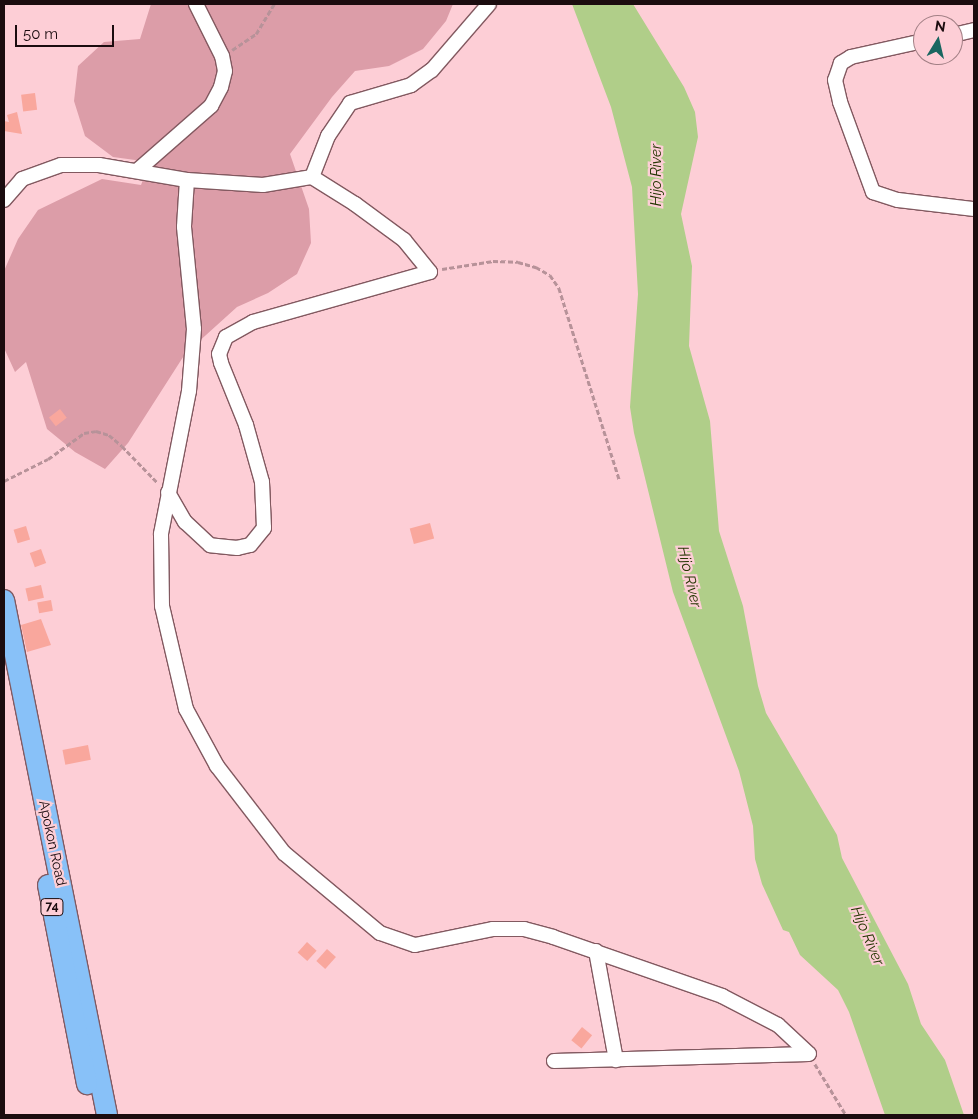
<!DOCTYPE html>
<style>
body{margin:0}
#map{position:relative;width:978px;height:1119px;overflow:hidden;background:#fdced6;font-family:Raleway,sans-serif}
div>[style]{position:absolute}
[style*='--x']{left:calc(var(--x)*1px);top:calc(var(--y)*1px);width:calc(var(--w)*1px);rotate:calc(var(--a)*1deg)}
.green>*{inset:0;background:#dc9da8}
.water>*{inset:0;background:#b0ce89}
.building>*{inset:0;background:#f9a79d;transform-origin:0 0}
.path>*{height:2.5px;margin-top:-1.25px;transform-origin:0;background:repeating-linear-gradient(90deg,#b79299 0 5px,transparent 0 7.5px)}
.roads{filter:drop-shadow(1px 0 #825960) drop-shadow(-1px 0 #825960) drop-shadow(0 1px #825960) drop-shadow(0 -1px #825960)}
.minor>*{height:14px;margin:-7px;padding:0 7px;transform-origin:7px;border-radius:7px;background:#fff}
.highway>*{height:20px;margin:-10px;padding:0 10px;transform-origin:10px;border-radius:10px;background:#88c1f8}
span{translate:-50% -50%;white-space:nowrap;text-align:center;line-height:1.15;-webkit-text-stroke:4.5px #fdced6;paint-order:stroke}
.shield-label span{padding:1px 4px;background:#fdced6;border:1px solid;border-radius:4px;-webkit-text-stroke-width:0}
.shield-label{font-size:12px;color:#1b0c0f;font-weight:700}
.street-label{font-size:14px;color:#1b0c0f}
.water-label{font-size:15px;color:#243602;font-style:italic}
.frame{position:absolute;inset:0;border:5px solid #1b0c0f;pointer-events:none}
.north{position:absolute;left:913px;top:15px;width:50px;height:50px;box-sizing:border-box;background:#fdced6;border:1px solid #a38086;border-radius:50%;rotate:9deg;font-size:14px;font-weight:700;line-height:20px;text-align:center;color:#1b0c0f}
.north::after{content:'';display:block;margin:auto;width:18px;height:22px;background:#196660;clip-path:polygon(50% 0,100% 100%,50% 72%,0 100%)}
.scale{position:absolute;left:15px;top:25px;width:99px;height:22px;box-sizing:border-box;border:2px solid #1b0c0f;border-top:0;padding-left:6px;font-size:15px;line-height:18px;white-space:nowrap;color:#1b0c0f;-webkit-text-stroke:4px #fdced6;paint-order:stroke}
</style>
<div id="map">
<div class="green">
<i style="clip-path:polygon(151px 4px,453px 4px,446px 21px,423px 49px,389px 66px,355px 71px,332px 97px,290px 154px,309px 209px,311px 243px,297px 274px,268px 293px,237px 307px,185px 354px,128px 443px,105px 469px,75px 452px,47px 429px,26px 362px,15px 372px,4px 348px,4px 271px,18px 239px,38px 210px,102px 179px,141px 185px,150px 162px,113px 157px,85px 136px,74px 101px,78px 66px,104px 42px,140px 39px)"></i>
</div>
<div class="water">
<i style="clip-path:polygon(572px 4px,633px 4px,684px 87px,695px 112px,698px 137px,681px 214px,692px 266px,689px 346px,710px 421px,719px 531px,743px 606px,758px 686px,766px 713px,837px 835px,842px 858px,908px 984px,921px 1024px,945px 1060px,964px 1115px,885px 1115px,849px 1012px,838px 990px,800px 955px,789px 932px,783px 930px,762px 884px,755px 859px,753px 826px,739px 771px,673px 592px,634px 433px,630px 407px,638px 294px,632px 187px,611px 107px)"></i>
</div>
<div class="building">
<i style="left:35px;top:93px;width:17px;height:14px;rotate:83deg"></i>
<i style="clip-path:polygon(17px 112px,22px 134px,4px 131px,4px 121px,9px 122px,7px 115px)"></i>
<i style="left:60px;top:409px;width:11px;height:14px;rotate:52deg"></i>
<i style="left:430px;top:523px;width:16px;height:21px;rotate:75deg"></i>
<i style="left:26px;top:526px;width:14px;height:13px;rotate:73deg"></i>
<i style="left:41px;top:549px;width:15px;height:12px;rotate:70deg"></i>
<i style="left:41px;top:585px;width:13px;height:16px;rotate:77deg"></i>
<i style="left:51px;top:600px;width:11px;height:14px;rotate:80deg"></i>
<i style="clip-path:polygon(41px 619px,51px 645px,27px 652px,21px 625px)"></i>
<i style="left:88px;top:745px;width:15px;height:26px;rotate:79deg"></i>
<i style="left:307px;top:942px;width:13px;height:14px;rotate:42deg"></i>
<i style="left:327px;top:949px;width:12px;height:16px;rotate:42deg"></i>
<i style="left:582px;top:1027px;width:13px;height:17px;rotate:39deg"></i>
</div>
<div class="path">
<i style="--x:232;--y:50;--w:29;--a:-34"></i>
<i style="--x:256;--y:34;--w:35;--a:-59"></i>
<i style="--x:442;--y:269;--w:52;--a:-8.9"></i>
<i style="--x:493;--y:261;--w:25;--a:2"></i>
<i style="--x:518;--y:262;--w:19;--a:16"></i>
<i style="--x:536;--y:267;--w:16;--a:30"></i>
<i style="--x:550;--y:275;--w:16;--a:55"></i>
<i style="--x:559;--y:288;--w:202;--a:72.5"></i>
<i style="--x:4;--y:481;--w:49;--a:-26.6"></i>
<i style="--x:48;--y:459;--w:44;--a:-35.8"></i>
<i style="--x:84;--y:433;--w:12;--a:-9"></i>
<i style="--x:96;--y:431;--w:14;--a:17"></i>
<i style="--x:109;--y:435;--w:17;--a:40"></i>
<i style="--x:122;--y:446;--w:52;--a:45.8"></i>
<i style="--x:815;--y:1064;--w:60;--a:58.7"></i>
</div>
<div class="roads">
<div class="minor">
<i style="--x:953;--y:35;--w:22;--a:-13"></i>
<i style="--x:923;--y:41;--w:74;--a:167.5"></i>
<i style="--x:851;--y:57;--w:12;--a:149"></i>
<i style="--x:841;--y:63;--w:18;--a:109"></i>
<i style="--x:835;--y:80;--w:23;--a:77"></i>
<i style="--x:840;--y:102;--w:96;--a:69.9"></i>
<i style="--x:873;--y:192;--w:26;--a:18"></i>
<i style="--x:898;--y:200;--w:77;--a:6.8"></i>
<i style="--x:139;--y:169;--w:96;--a:-41.2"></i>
<i style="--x:211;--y:106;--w:21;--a:-62"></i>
<i style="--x:221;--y:87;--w:16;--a:-76"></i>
<i style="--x:225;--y:71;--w:15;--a:-101"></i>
<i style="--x:222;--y:56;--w:58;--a:-116.6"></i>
<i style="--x:312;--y:177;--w:44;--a:-68.7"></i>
<i style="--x:328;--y:136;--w:40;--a:-56"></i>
<i style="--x:350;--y:103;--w:64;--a:-16.4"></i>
<i style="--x:411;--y:85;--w:26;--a:-36"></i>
<i style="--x:432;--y:70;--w:87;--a:-49.2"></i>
<i style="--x:187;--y:180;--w:47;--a:93.7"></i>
<i style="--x:184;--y:227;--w:102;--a:84.4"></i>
<i style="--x:194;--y:329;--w:62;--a:94.6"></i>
<i style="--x:189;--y:391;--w:146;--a:101.1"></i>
<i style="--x:161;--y:534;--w:72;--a:89.2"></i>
<i style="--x:162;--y:606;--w:106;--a:76.9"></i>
<i style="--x:186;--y:709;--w:65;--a:61.5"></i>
<i style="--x:217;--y:766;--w:110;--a:52.4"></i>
<i style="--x:284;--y:853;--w:125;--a:39.8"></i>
<i style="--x:380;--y:933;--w:37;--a:19"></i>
<i style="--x:415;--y:945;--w:80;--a:-11.6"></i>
<i style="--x:493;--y:929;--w:31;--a:0"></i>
<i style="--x:524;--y:929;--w:30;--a:15"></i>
<i style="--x:553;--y:937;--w:179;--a:19.2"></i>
<i style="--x:722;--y:996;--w:63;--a:27.4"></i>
<i style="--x:778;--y:1025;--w:42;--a:43.1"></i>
<i style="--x:4;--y:200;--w:28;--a:-49"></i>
<i style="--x:22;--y:179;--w:41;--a:-19.7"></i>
<i style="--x:61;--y:165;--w:38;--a:0"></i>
<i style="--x:99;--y:165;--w:89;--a:9.7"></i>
<i style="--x:187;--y:180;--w:76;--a:3.8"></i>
<i style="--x:263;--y:185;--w:50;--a:-9.3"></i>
<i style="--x:312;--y:177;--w:51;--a:32.1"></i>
<i style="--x:355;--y:204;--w:61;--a:36.3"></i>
<i style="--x:404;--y:240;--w:41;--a:50.9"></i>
<i style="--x:430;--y:272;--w:184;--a:164.2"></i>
<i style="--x:253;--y:322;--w:31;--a:151"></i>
<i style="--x:226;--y:337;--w:18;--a:112"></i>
<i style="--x:219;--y:354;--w:9;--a:77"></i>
<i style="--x:221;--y:363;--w:67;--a:68"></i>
<i style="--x:246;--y:425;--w:59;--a:74.3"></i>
<i style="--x:262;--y:482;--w:46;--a:87.5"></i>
<i style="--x:264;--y:528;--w:22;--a:129"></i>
<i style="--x:250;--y:545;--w:13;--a:167"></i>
<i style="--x:237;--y:548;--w:27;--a:-174"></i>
<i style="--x:210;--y:545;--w:34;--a:-137"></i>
<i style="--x:185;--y:522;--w:34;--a:-120"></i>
<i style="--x:596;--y:951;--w:111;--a:79.6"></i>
<i style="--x:554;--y:1061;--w:255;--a:-1.6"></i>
</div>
<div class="highway">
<i style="--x:4;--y:600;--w:525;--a:78.69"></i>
<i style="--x:48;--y:885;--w:203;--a:78.9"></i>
</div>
</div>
<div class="shield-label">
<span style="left:52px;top:907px">74</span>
</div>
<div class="street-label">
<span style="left:53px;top:843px;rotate:78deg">Apokon Road</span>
</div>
<div class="water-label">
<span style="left:657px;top:175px;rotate:-90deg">Hijo River</span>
<span style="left:689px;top:577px;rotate:77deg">Hijo River</span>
<span style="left:867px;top:936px;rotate:67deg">Hijo River</span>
</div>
<div class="frame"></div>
<div class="north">N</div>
<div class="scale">50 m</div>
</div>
